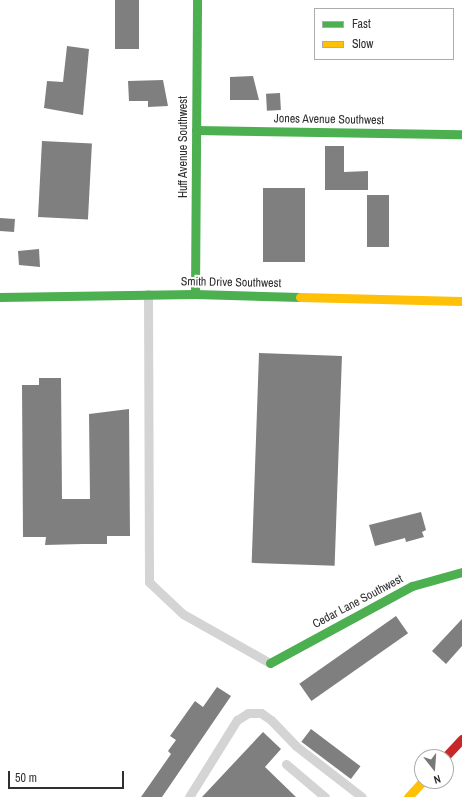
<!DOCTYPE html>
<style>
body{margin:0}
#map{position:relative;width:462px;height:797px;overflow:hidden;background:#fff;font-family:"Archivo Narrow",sans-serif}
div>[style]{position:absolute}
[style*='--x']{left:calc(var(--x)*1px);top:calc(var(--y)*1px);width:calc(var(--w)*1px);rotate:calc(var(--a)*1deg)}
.building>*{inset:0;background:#7f7f7f;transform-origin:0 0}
.lane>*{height:9px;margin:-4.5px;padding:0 4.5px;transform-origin:4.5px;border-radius:4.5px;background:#d4d4d4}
.fast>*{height:9px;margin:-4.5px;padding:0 4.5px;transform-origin:4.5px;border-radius:4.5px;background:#4caf50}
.slow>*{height:9px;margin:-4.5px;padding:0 4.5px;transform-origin:4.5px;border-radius:4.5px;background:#ffc107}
.jam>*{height:9px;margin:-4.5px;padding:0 4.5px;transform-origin:4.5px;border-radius:4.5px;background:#c62828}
span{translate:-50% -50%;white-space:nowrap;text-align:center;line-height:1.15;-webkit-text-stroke:4px #fff;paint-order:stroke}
.street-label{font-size:12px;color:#2f2f2f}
.legend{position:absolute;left:314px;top:8px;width:140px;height:52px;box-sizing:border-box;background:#fff;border:1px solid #acacac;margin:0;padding:5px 7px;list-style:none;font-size:12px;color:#2f2f2f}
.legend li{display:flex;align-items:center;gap:8px;height:20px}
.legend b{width:20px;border:1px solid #acacac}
.north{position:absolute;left:414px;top:749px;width:40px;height:40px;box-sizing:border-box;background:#fff;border:1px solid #acacac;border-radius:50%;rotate:163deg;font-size:11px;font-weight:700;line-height:16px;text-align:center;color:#2f2f2f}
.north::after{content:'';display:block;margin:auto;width:14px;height:18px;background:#787878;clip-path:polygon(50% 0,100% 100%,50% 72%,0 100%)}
.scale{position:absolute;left:8px;top:771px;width:116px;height:18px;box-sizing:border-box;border:2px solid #2f2f2f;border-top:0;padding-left:5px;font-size:12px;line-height:14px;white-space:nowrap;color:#2f2f2f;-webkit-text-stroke:3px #fff;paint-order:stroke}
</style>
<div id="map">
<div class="building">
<i style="left:115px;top:0;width:24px;height:49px"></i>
<i style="clip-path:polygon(67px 46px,89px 49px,83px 115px,44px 108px,47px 81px,63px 82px)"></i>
<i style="clip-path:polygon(253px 76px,259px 100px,230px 100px,230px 77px)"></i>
<i style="clip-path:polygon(163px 80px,168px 106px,148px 107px,148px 101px,129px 101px,128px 81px)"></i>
<i style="left:280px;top:93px;width:17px;height:14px;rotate:87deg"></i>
<i style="left:42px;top:141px;width:50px;height:76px;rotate:3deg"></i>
<i style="clip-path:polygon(325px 146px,344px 146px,344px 172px,368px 171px,368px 190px,325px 190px)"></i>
<i style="left:305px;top:188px;width:74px;height:42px;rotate:90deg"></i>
<i style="left:367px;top:195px;width:22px;height:52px"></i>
<i style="left:0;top:218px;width:15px;height:13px;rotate:4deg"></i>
<i style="clip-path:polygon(39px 249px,40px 267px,19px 265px,18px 251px)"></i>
<i style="left:259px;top:353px;width:83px;height:210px;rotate:2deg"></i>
<i style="clip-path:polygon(39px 378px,61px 378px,62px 499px,90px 499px,89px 414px,129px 409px,130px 536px,107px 536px,107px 544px,83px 544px,45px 545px,46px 537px,23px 537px,22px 385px,39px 385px)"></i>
<i style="clip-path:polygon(421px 512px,426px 530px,422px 532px,424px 537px,406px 542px,405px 538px,375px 546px,369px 525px)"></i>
<i style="left:396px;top:616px;width:21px;height:118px;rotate:55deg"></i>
<i style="clip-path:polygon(462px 619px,462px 646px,446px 664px,432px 651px)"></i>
<i style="clip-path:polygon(217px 687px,231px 696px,162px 797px,141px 797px,171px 754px,168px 751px,176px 740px,170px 736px,195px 701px,203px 707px)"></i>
<i style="left:311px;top:729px;width:62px;height:16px;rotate:37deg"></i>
<i style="clip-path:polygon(263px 732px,281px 749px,265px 767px,296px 797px,202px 797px)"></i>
</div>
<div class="lane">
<i style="--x:148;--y:294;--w:288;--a:89.8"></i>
<i style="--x:149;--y:582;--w:47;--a:43.3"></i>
<i style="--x:183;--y:614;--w:100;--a:29.4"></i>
<i style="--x:286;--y:764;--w:51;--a:40.2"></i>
<i style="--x:189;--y:797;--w:91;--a:-58.1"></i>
<i style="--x:237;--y:720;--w:13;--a:-32"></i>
<i style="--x:248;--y:713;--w:13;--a:0"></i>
<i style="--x:261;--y:713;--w:12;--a:35"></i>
<i style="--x:271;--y:720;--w:36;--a:46"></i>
<i style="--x:296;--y:746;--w:83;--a:37.7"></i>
</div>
<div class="fast">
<i style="--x:196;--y:130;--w:266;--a:0.9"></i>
<i style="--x:195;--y:294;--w:294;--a:-89.6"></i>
<i style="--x:0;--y:297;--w:195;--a:-0.9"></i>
<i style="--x:195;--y:294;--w:105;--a:1.6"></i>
<i style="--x:270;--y:663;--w:162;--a:-28.5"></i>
<i style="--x:412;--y:586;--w:52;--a:-15.6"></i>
</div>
<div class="slow">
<i style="--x:300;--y:297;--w:162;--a:1.4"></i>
<i style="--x:408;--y:797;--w:22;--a:-47"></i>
</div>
<div class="jam">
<i style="--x:445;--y:757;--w:25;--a:-47"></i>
</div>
<div class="street-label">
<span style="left:329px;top:120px;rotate:1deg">Jones Avenue Southwest</span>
<span style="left:184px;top:147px;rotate:-90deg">Huff Avenue Southwest</span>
<span style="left:231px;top:283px;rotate:1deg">Smith Drive Southwest</span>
<span style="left:358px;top:602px;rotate:-28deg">Cedar Lane Southwest</span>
</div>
<ul class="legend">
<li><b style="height:5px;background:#4caf50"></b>Fast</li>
<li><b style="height:5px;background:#ffc107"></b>Slow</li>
</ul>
<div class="north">N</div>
<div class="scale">50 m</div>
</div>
